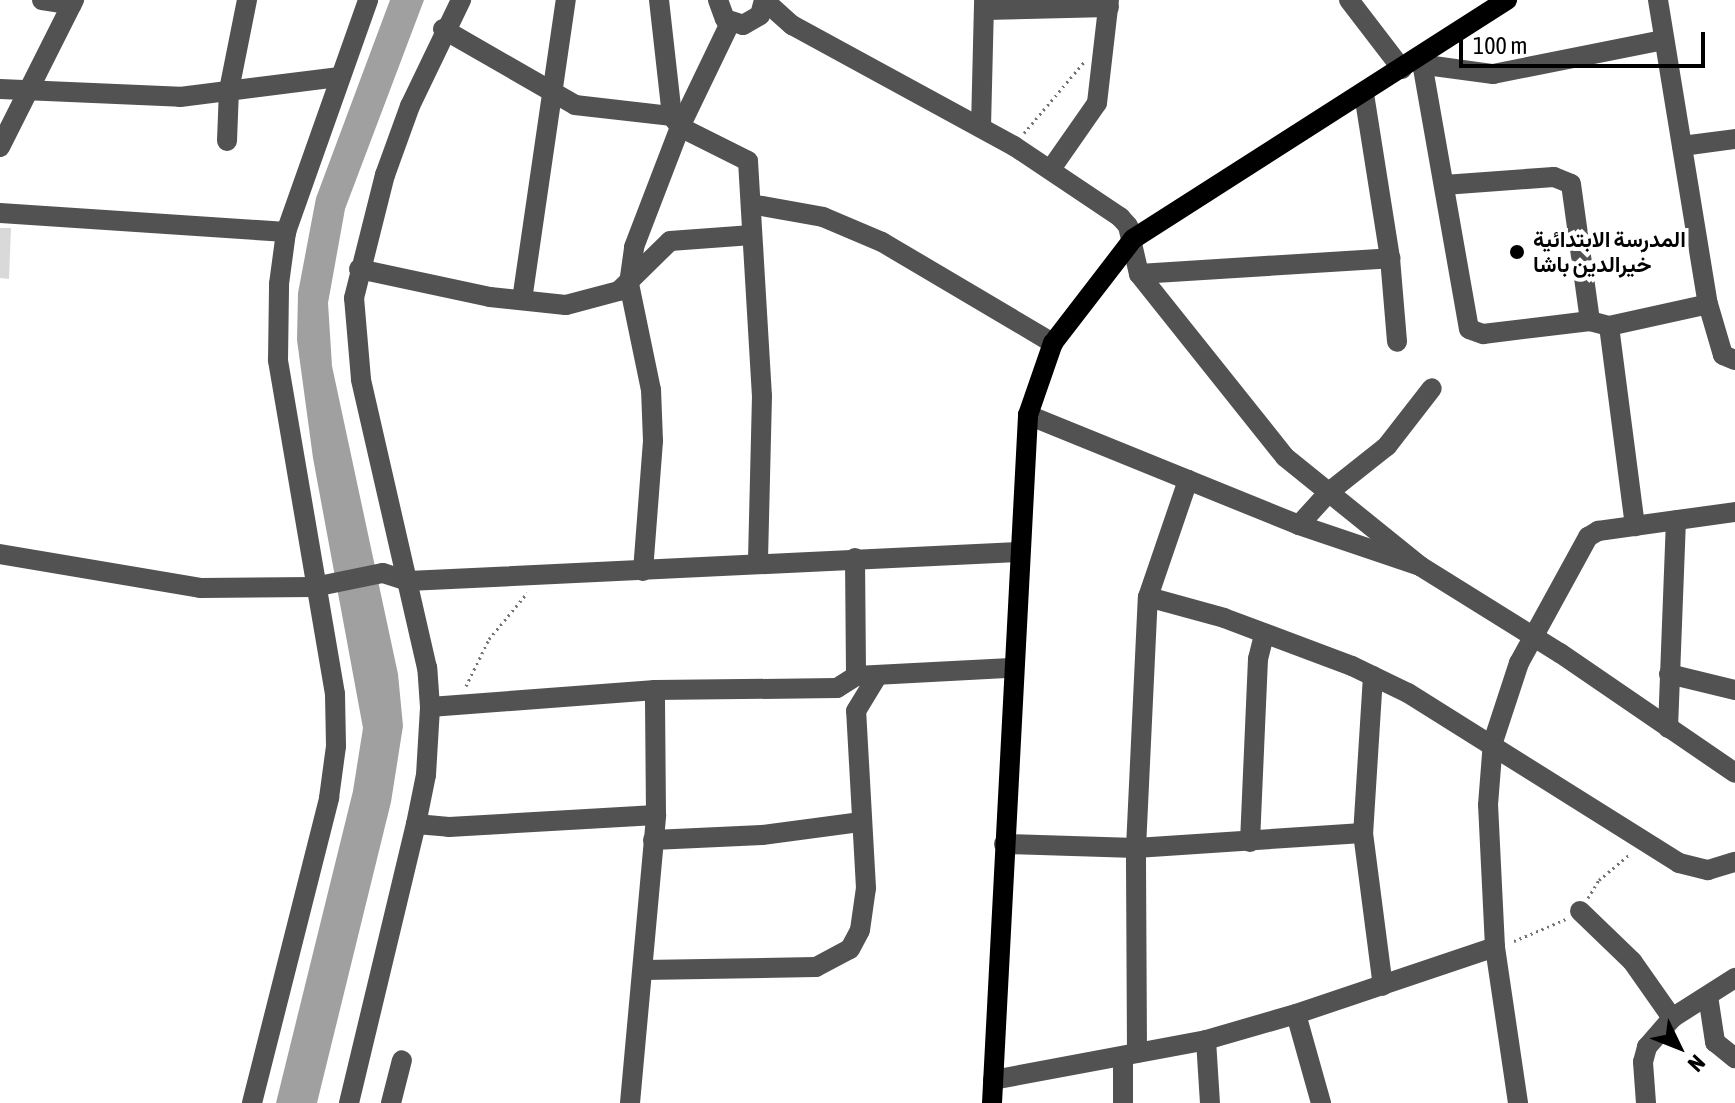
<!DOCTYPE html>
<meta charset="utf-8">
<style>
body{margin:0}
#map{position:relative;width:1735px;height:1103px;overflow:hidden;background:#fff;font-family:"Asap Condensed",Vazirmatn,sans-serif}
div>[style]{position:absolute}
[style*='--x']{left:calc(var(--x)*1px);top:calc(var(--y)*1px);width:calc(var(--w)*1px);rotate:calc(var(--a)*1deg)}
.green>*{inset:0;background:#d9d9d9}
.water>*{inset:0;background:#a0a0a0}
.path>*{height:3px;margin-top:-1.5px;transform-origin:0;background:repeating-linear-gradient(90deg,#747474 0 2px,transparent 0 6px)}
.minor>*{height:20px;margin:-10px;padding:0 10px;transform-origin:10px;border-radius:10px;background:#525252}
.major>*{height:20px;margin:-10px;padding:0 10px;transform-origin:10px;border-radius:10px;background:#000}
.dots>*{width:22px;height:22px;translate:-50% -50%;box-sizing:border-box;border:4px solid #fff;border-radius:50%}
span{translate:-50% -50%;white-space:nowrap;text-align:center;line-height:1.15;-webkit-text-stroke:8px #fff;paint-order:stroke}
.poi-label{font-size:22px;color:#000;font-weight:700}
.left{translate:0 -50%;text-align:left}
.north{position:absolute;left:1639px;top:1007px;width:80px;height:80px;-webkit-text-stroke:6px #fff;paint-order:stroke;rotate:133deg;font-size:22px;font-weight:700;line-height:32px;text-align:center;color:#000}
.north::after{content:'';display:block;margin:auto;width:28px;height:36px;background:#000;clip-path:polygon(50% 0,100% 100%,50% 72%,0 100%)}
.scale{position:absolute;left:1459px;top:32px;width:246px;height:36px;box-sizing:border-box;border:4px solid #000;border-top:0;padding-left:10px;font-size:24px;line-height:28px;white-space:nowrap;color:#000;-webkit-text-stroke:6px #fff;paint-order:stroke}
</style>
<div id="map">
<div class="green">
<i style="clip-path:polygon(0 228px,11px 228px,9px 279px,0 278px)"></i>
</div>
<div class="water">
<i style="clip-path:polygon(390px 0,424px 0,345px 209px,328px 303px,332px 366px,398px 674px,403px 726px,391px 802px,317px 1103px,276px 1103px,353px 791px,363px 728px,313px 458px,297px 340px,298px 293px,316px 198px)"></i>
</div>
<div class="path">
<i style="--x:1024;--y:133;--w:93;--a:-49.8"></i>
<i style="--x:466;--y:686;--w:52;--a:-63.9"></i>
<i style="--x:489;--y:639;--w:60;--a:-50.4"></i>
<i style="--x:1588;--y:898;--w:21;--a:-59"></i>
<i style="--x:1599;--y:880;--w:39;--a:-40"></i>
<i style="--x:1514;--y:941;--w:56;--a:-22.9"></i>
</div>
<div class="minor">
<i style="--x:42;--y:0;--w:30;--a:9"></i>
<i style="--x:659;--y:0;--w:117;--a:83.6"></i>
<i style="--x:672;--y:116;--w:14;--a:54"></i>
<i style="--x:680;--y:127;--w:76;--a:26.6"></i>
<i style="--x:748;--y:161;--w:235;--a:86.6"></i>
<i style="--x:762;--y:396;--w:168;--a:91.4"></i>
<i style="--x:718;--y:0;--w:20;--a:70"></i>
<i style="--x:725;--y:19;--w:19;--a:18"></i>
<i style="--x:743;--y:25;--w:20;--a:-30"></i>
<i style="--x:760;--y:15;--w:16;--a:-75"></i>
<i style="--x:764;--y:0;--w:38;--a:42"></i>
<i style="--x:792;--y:25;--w:253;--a:28.6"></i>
<i style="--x:1014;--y:146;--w:128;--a:33.8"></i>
<i style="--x:1120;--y:217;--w:12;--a:48"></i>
<i style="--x:1128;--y:226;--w:49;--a:77.1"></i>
<i style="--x:1139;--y:274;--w:234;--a:51.4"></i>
<i style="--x:1285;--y:457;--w:174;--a:38.9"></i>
<i style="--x:1349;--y:0;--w:87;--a:52.5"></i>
<i style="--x:1658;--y:0;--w:308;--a:80.7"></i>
<i style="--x:1708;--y:304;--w:53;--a:73.6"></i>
<i style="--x:1723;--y:355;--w:13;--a:23"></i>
<i style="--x:985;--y:10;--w:124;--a:-1.4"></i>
<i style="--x:443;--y:29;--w:152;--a:29.9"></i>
<i style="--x:575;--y:105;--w:98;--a:6.5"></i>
<i style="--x:1421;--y:57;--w:276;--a:80"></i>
<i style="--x:1469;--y:329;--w:15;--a:20"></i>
<i style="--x:1483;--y:334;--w:108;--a:-6.9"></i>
<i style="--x:1590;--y:321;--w:20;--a:15"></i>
<i style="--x:1609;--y:326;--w:101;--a:-12.5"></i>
<i style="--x:1426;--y:65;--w:68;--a:7.7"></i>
<i style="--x:1493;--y:74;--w:173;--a:-11.3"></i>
<i style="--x:0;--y:89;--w:180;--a:2.5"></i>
<i style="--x:180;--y:97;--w:159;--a:-7.2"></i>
<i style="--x:981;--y:127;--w:127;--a:-88.6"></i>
<i style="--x:227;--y:141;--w:51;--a:-87.8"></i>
<i style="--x:229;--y:90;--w:92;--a:-78.7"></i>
<i style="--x:1682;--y:146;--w:53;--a:-7.5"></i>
<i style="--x:0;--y:147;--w:165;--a:-63.3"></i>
<i style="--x:1051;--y:169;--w:80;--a:-55.1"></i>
<i style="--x:1097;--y:103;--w:104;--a:-83.4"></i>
<i style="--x:1444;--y:185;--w:110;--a:-4.2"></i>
<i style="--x:1554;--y:177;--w:18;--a:22"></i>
<i style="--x:1571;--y:184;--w:138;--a:82.1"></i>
<i style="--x:751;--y:204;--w:73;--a:10.2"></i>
<i style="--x:823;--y:217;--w:64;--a:23"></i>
<i style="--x:882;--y:242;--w:199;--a:30.6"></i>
<i style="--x:0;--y:213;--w:287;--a:3.8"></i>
<i style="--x:1390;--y:258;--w:84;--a:85.2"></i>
<i style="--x:359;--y:269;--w:134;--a:12.1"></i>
<i style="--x:490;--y:297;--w:76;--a:6"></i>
<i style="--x:566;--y:305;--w:55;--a:-14.8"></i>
<i style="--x:619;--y:291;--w:71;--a:-44.4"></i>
<i style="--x:670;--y:241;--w:82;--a:-4.2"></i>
<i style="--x:1139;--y:274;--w:252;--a:-3.6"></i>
<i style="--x:1390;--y:258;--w:166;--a:-99"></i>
<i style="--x:522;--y:300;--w:303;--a:-81.7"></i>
<i style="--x:1609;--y:326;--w:202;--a:82.6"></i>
<i style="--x:1028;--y:415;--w:292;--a:22.1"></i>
<i style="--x:1299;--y:525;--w:128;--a:18.7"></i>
<i style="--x:1420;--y:566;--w:165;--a:31.9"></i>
<i style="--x:1560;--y:653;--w:212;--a:34.4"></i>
<i style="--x:1299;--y:525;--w:45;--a:-47.7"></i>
<i style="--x:1329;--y:492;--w:74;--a:-38.4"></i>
<i style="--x:1387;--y:446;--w:73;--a:-52.2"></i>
<i style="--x:0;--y:554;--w:203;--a:9.6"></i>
<i style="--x:200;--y:588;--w:114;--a:-0.5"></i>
<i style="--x:314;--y:587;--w:70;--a:-11.5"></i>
<i style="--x:383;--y:573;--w:26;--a:18"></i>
<i style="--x:408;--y:581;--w:611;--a:-2.72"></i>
<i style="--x:855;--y:558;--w:118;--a:89.5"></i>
<i style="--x:643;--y:571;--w:130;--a:-85.6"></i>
<i style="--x:653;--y:441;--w:51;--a:-92.2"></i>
<i style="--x:651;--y:390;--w:108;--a:-101.7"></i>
<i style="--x:629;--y:284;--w:37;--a:-82"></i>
<i style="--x:634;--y:247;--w:129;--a:-69"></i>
<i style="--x:680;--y:127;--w:115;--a:-64.3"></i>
<i style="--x:1148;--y:597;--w:79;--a:15.4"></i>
<i style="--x:1224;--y:618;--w:137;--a:20.6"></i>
<i style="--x:1352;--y:666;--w:62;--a:25.7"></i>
<i style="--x:1408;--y:693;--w:320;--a:32.1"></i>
<i style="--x:1679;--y:863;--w:30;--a:14"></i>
<i style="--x:1708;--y:870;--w:28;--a:-17"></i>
<i style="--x:1669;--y:674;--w:68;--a:13.6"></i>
<i style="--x:1373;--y:676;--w:157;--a:93.6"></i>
<i style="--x:1363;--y:833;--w:154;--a:82.6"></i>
<i style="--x:430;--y:707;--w:226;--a:-4.3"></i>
<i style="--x:655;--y:690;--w:182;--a:-0.6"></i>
<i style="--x:837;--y:688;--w:22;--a:-32"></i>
<i style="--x:856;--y:676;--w:155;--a:-3"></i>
<i style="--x:1668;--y:728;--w:208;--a:-87.8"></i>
<i style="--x:416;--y:824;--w:33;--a:5"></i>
<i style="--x:449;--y:827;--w:207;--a:-3.3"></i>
<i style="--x:653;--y:840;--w:109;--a:-2.6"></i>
<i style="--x:762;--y:835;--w:100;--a:-7.5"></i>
<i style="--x:1250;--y:842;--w:183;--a:-87.5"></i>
<i style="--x:1258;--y:659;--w:25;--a:-76"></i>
<i style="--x:1004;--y:844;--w:132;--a:1.7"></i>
<i style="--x:1136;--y:848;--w:227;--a:-3.8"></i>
<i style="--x:1580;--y:911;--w:72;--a:43.9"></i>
<i style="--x:1632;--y:961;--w:70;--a:54.9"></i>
<i style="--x:644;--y:970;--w:172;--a:-1"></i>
<i style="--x:816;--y:967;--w:38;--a:-28"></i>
<i style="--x:850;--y:949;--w:21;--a:-62"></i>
<i style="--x:860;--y:930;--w:42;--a:-81.9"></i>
<i style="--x:866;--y:888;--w:177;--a:-93.2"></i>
<i style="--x:856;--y:711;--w:42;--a:-58.6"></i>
<i style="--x:1708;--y:996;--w:47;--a:81.3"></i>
<i style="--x:1715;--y:1042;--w:26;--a:39"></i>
<i style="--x:1206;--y:1040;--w:63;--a:86.4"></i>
<i style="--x:1137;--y:1053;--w:205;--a:-90.3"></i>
<i style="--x:1136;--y:848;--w:251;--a:-87.3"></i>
<i style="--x:1148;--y:597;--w:124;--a:-71.1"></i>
<i style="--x:1123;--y:1058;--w:45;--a:90"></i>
<i style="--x:993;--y:1080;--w:217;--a:-10.6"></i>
<i style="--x:1206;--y:1040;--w:94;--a:-16.1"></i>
<i style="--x:252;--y:1103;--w:315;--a:-75.8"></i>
<i style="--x:329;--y:798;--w:52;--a:-82.3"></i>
<i style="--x:336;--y:746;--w:52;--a:-91.1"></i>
<i style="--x:335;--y:694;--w:339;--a:-99.7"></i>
<i style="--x:278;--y:360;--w:76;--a:-89.2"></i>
<i style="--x:279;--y:284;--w:52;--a:-82.3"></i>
<i style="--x:286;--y:232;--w:246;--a:-70.5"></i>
<i style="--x:349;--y:1103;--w:287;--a:-76.5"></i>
<i style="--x:416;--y:824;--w:50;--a:-78.5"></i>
<i style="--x:426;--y:775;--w:68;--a:-86.6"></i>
<i style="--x:430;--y:707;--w:39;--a:-94"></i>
<i style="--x:427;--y:668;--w:296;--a:-102.9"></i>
<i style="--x:361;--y:379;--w:81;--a:-94.9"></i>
<i style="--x:354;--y:298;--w:127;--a:-75.9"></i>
<i style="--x:385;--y:175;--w:73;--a:-70.1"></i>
<i style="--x:410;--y:106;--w:118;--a:-64.3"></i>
<i style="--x:391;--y:1103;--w:44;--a:-75.7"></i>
<i style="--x:630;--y:1103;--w:289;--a:-84.8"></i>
<i style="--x:656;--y:815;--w:125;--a:-90.5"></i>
<i style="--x:1321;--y:1103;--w:92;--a:-105.7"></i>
<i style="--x:1296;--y:1014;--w:210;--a:-18.6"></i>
<i style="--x:1518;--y:1103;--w:158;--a:-98.4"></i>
<i style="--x:1495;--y:947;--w:142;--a:-92.8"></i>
<i style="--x:1488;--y:805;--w:63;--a:-85.5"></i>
<i style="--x:1493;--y:742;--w:83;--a:-71.8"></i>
<i style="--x:1519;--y:663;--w:144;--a:-61.3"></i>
<i style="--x:1588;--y:537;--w:12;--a:-31"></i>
<i style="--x:1598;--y:531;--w:138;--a:-7.9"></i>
<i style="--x:1646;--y:1103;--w:41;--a:-94.2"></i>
<i style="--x:1643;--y:1062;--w:16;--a:-75"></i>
<i style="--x:1647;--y:1047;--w:38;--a:-49"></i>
<i style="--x:1672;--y:1018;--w:75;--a:-32.4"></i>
</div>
<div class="major">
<i style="--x:992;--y:1103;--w:689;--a:-87"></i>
<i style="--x:1028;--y:415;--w:76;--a:-70.9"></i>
<i style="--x:1053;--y:343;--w:131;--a:-52.4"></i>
<i style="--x:1133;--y:239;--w:444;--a:-32.6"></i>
</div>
<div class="dots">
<i style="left:1517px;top:252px;background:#000"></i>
</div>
<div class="poi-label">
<span class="left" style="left:1533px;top:252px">المدرسة الابتدائية<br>خيرالدين باشا</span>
</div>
<div class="north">N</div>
<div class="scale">100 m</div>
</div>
